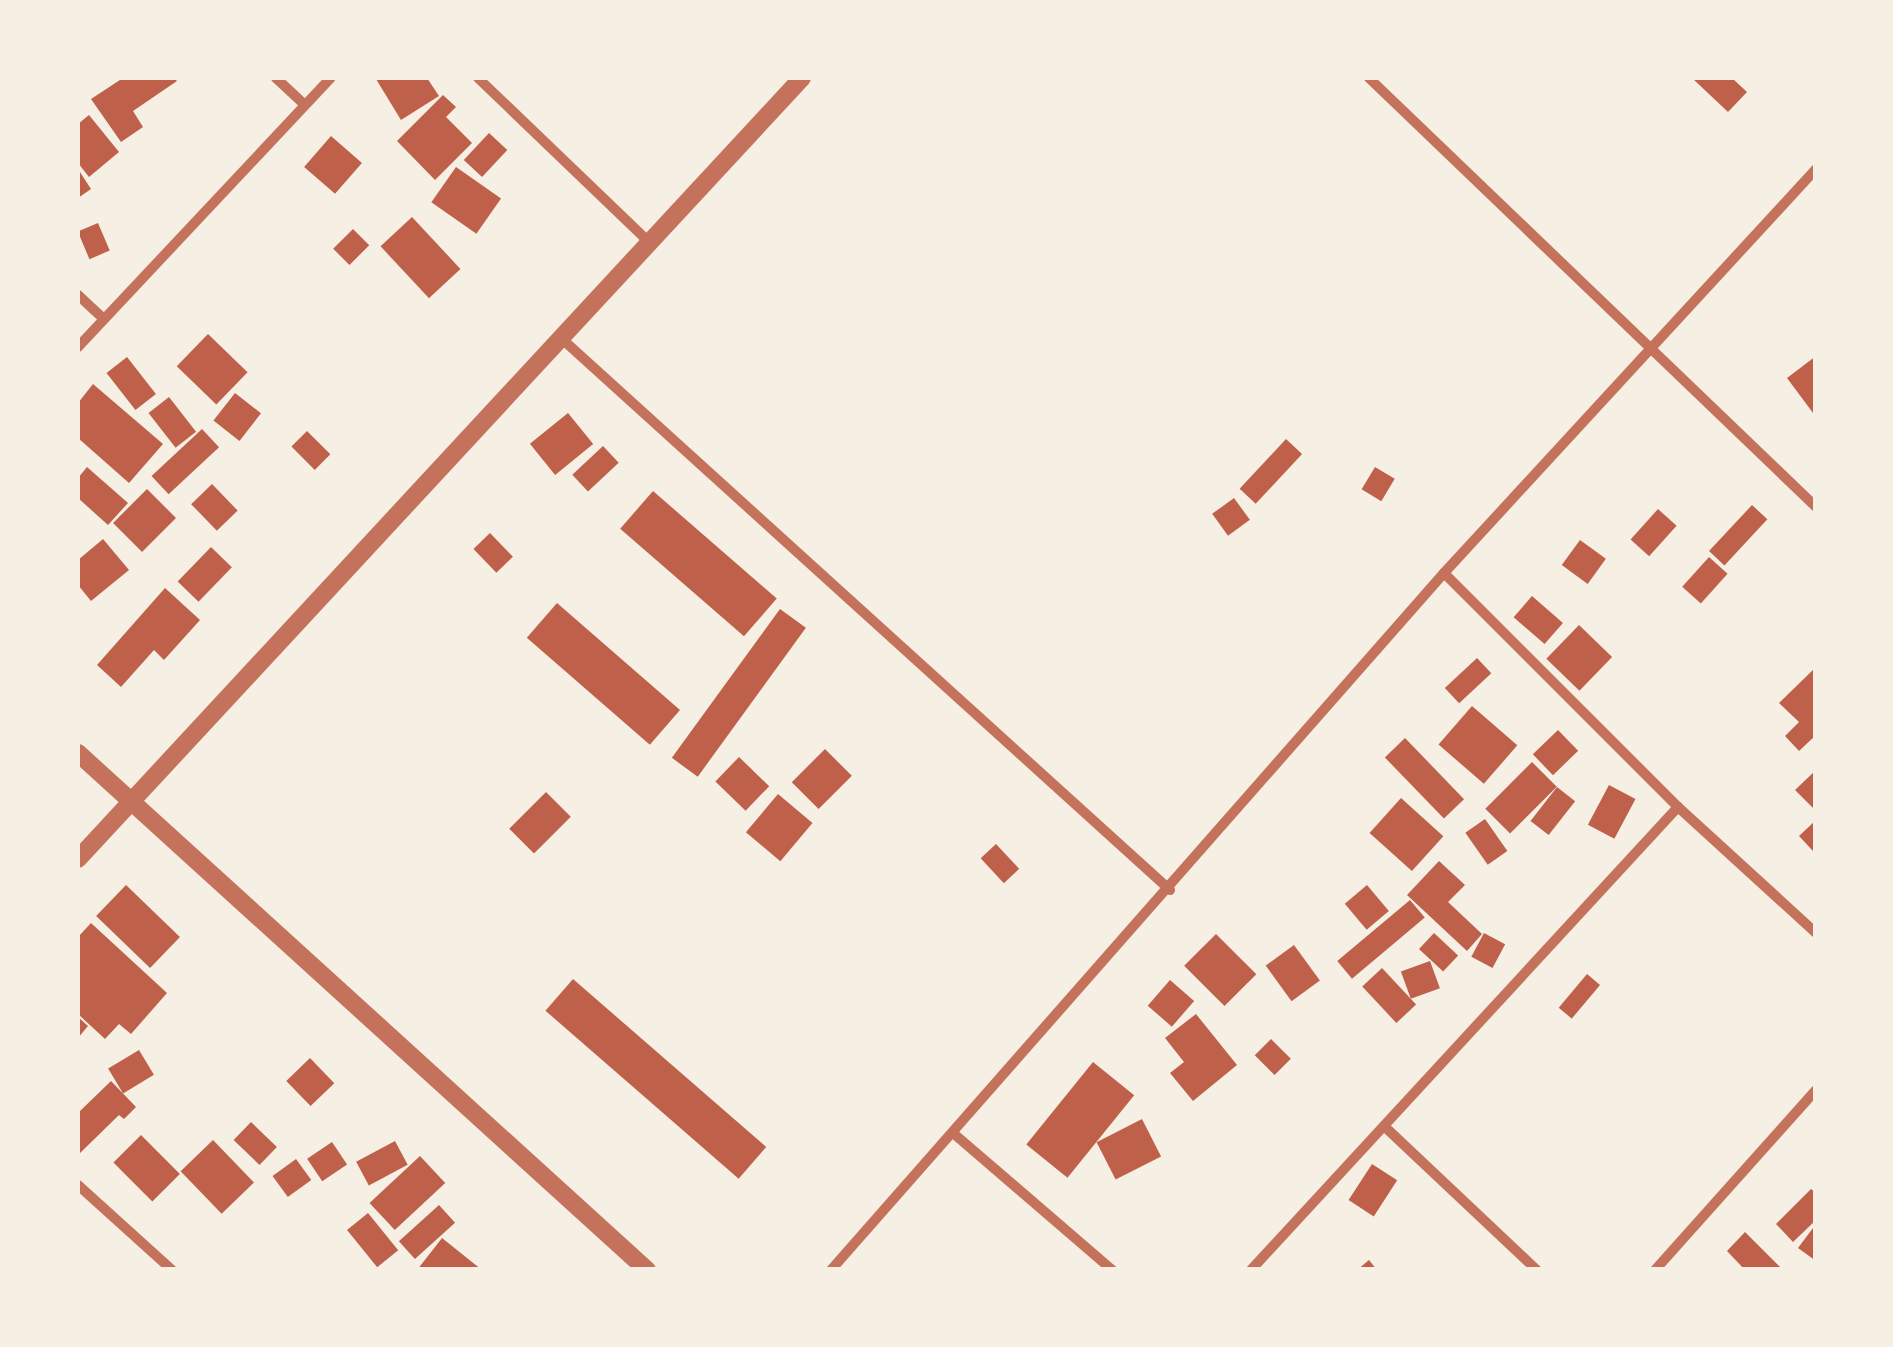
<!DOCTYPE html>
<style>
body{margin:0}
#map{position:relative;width:1893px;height:1347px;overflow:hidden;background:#f6efe4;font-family:Raleway,sans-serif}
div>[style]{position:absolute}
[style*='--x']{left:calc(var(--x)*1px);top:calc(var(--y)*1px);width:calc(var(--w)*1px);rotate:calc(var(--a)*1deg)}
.building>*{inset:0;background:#bf614a;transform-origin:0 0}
.minor>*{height:10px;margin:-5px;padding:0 5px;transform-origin:5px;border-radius:5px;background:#c5725c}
.tertiary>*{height:18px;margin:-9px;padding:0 9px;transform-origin:9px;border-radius:9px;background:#c5725c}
span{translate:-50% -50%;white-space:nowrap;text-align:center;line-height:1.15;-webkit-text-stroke:9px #f6efe4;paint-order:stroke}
.frame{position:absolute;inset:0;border:80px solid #f6efe4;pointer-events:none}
</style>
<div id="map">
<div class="building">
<i style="clip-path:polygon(123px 78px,174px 78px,177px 81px,133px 111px,143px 127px,121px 142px,91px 99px)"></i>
<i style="clip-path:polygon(427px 78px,439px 96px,401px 120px,376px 79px)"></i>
<i style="clip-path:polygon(1692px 78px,1732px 78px,1747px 92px,1728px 112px)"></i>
<i style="clip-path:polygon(443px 95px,456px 107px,446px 117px,472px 143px,435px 180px,397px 141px)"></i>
<i style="clip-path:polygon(89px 115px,119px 152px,89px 177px,78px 163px,78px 124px)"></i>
<i style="left:489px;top:133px;width:25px;height:37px;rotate:43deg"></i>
<i style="left:331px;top:136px;width:41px;height:41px;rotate:41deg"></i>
<i style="left:456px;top:167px;width:55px;height:43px;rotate:35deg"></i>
<i style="clip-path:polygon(78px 169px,91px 189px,78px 198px)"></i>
<i style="left:412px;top:217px;width:71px;height:43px;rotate:47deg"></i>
<i style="left:98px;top:223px;width:30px;height:22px;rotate:67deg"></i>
<i style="left:353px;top:229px;width:23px;height:28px;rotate:45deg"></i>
<i style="left:208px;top:334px;width:55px;height:45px;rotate:44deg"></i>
<i style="clip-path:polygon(1816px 356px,1816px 417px,1787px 378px)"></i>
<i style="left:127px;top:357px;width:47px;height:26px;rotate:52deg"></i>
<i style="clip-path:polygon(93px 384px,163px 444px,129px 483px,78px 438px,78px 403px)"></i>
<i style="left:235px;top:393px;width:33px;height:35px;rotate:38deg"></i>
<i style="left:169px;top:397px;width:44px;height:26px;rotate:52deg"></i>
<i style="left:568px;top:413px;width:40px;height:49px;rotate:51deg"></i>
<i style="left:202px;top:429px;width:25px;height:69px;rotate:47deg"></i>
<i style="left:307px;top:431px;width:33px;height:22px;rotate:45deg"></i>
<i style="left:1286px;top:439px;width:22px;height:68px;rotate:43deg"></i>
<i style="left:603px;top:446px;width:23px;height:42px;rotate:47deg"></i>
<i style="clip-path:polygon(87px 467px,128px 503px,108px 525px,78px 498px,78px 478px)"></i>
<i style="left:1375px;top:467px;width:23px;height:26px;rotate:31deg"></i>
<i style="left:212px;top:484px;width:37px;height:29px;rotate:46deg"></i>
<i style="left:147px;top:489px;width:41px;height:48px;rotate:45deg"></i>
<i style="left:653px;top:491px;width:164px;height:50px;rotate:41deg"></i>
<i style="left:1234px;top:498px;width:27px;height:27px;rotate:54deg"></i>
<i style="left:1752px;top:505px;width:21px;height:63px;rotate:43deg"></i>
<i style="left:1658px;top:509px;width:25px;height:41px;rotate:42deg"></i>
<i style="left:490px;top:533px;width:33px;height:23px;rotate:46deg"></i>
<i style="clip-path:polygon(103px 539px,129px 570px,91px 601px,78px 585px,78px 560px)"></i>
<i style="left:1580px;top:540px;width:32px;height:31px;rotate:36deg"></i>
<i style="left:211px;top:547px;width:29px;height:48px;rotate:44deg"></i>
<i style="left:1709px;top:557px;width:25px;height:40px;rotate:42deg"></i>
<i style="clip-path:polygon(165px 588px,200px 620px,164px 660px,154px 650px,121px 687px,97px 665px)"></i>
<i style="left:1532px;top:596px;width:41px;height:28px;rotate:41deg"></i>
<i style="left:557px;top:603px;width:163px;height:46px;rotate:41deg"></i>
<i style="left:780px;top:609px;width:32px;height:184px;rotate:36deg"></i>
<i style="left:1579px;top:625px;width:46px;height:47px;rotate:44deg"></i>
<i style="left:1477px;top:658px;width:21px;height:44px;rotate:47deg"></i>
<i style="clip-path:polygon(1816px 667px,1816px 735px,1799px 751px,1785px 736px,1799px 722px,1779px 703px)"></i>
<i style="left:1472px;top:706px;width:60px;height:51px;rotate:41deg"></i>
<i style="left:1558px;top:730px;width:29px;height:35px;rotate:46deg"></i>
<i style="left:1405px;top:738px;width:85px;height:28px;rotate:46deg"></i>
<i style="left:825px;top:749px;width:38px;height:47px;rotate:45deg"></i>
<i style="left:739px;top:757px;width:42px;height:34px;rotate:44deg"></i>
<i style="left:1532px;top:762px;width:35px;height:66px;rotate:45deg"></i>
<i style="clip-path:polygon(1816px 770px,1816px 811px,1795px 790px)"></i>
<i style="left:1609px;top:785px;width:30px;height:45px;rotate:28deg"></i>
<i style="left:1557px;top:787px;width:23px;height:43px;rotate:38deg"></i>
<i style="left:546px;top:792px;width:35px;height:52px;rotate:45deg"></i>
<i style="left:778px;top:794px;width:45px;height:50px;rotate:40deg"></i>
<i style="left:1401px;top:798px;width:57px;height:47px;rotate:42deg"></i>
<i style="left:1485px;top:819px;width:39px;height:24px;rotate:55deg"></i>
<i style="clip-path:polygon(1816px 820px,1816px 849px,1813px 851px,1799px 836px)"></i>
<i style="left:996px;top:844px;width:34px;height:21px;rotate:47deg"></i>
<i style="clip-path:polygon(1439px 861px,1465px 885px,1448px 902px,1482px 934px,1467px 951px,1407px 895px)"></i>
<i style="left:126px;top:885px;width:75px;height:43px;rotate:44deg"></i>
<i style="left:1367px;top:885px;width:34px;height:29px;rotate:50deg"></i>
<i style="left:1410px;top:900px;width:23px;height:95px;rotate:50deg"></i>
<i style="clip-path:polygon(91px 923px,167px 993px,131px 1034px,119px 1024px,105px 1039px,78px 1014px,78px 937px)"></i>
<i style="left:1434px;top:933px;width:33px;height:22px;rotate:43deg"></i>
<i style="left:1484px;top:933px;width:24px;height:27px;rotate:28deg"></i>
<i style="left:1216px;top:934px;width:57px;height:45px;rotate:45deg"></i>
<i style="left:1294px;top:945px;width:44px;height:35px;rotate:54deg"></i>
<i style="left:1430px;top:961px;width:29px;height:31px;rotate:70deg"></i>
<i style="left:1382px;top:968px;width:50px;height:27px;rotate:47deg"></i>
<i style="left:1587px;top:974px;width:17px;height:44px;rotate:40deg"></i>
<i style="left:573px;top:979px;width:256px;height:42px;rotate:41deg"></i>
<i style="left:1170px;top:980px;width:32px;height:34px;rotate:41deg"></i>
<i style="clip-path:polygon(1196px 1014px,1237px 1065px,1193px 1101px,1170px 1073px,1184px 1062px,1165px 1038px)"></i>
<i style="clip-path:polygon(78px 1017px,88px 1026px,78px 1038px)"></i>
<i style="left:1271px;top:1039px;width:28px;height:23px;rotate:45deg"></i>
<i style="left:139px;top:1050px;width:29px;height:36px;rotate:59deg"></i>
<i style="left:310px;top:1058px;width:35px;height:33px;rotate:46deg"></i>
<i style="left:1093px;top:1062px;width:53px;height:106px;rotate:39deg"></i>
<i style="clip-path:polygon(111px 1081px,136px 1107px,124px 1119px,119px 1115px,78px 1155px,78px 1113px)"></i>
<i style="left:1142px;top:1119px;width:42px;height:51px;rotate:63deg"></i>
<i style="left:251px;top:1122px;width:36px;height:25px;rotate:44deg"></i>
<i style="left:141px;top:1135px;width:55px;height:39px;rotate:45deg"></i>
<i style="left:213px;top:1140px;width:59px;height:45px;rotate:46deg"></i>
<i style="left:395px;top:1141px;width:27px;height:44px;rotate:62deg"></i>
<i style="left:332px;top:1142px;width:27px;height:30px;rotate:56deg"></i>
<i style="left:420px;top:1156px;width:37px;height:69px;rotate:47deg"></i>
<i style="left:296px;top:1159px;width:26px;height:29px;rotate:54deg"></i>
<i style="left:1372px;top:1164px;width:30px;height:43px;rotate:33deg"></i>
<i style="clip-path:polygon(1811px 1189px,1816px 1193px,1816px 1220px,1793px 1242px,1776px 1224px)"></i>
<i style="left:439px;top:1205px;width:24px;height:54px;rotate:48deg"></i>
<i style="left:368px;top:1213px;width:48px;height:27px;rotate:51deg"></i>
<i style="clip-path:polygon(1816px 1224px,1816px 1261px,1798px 1248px)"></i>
<i style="clip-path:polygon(1745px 1232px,1783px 1270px,1745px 1270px,1727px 1251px)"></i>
<i style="clip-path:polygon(442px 1238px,482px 1270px,417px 1270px)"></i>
<i style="clip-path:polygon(1369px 1260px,1377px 1270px,1357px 1270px)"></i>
</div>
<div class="minor">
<i style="--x:276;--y:78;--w:38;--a:43"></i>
<i style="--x:478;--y:78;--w:237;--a:43.8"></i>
<i style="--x:1369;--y:78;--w:620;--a:43.82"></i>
<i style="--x:78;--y:295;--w:34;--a:43"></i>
<i style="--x:561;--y:338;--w:822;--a:42.19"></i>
<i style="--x:78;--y:347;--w:369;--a:-46.8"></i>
<i style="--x:1444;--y:573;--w:331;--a:45"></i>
<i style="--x:1678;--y:807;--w:187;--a:42.4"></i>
<i style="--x:1384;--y:1126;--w:210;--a:43.3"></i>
<i style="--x:953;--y:1133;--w:210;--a:40.7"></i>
<i style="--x:78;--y:1185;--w:127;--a:42.1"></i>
<i style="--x:831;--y:1270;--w:928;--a:-48.67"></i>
<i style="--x:1444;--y:573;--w:549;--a:-47.36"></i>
<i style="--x:1251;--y:1270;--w:630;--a:-47.32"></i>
<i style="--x:1655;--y:1270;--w:241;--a:-48.2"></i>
</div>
<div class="tertiary">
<i style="--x:78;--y:753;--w:769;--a:42.26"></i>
<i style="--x:78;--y:859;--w:1065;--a:-47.17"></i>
</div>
<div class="frame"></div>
</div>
